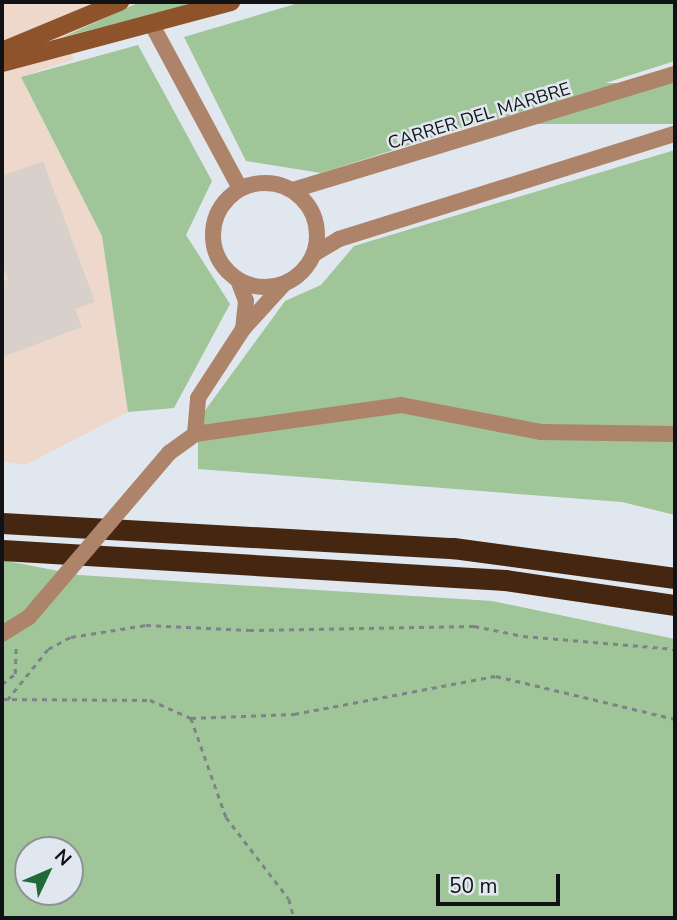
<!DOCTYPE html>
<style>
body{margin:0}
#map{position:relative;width:677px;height:920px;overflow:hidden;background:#e1e7ee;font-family:"Nunito Sans",sans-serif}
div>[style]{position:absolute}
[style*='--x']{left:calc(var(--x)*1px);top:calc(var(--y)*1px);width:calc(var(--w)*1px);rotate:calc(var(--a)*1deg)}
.industrial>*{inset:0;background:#eed8cb}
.green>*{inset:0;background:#9fc599;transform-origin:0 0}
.building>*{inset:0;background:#d8d0cb}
.path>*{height:2.5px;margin-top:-1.25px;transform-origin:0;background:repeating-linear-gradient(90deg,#7f8388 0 5px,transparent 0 10px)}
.street>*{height:16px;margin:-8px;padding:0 8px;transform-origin:8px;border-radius:8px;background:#ad8369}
.street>.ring{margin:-8px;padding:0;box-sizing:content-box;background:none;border:16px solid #ad8369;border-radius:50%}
.secondary>*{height:18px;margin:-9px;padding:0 9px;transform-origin:9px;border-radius:9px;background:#8e532a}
.highway>*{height:21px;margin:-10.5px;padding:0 10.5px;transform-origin:10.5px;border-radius:10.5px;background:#442611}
.street-bridge>*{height:16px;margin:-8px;padding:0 8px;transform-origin:8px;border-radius:8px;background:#ad8369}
span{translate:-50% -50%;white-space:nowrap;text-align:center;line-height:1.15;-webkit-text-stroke:5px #e1e7ee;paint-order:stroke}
.street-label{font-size:18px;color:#101215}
.frame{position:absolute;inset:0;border:4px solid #101215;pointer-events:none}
.north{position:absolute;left:14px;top:836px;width:70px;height:70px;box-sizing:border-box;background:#e1e7ee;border:2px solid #8d9297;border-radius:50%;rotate:46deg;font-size:19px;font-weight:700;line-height:28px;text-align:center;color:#101215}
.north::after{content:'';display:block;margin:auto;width:24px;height:32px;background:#1e6a39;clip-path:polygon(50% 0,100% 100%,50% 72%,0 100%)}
.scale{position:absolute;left:436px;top:874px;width:124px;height:32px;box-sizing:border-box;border:4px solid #101215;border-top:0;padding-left:9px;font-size:21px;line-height:24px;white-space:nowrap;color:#101215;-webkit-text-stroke:5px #e1e7ee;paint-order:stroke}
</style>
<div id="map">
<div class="industrial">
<i style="clip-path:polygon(2px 2px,140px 2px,63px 37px,74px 59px,21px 77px,102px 236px,128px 412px,25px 465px,2px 461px)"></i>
</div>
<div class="green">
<i style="clip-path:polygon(140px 2px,200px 2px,63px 37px)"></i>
<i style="clip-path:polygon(302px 2px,675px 2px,675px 61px,321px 173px,246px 161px,184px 37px)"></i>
<i style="clip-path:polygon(138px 45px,212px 181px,186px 235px,230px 304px,174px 408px,128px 412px,102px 236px,21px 77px)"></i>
<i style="left:675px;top:83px;width:41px;height:361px;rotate:90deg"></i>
<i style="clip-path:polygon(675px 150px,675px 515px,622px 502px,198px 469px,198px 420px,285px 301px,321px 285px,354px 246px)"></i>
<i style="clip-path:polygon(evenodd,2px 560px,79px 575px,492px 601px,675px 639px,675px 918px,2px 918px,2px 560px,28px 850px,70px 850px,70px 892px,28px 892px,28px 850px)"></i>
</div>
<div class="building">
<i style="clip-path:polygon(43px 161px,95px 302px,75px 309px,82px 327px,2px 357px,2px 282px,8px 280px,2px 263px,2px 176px)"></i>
</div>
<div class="path">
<i style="--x:2;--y:684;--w:16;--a:-38"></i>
<i style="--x:15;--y:674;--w:29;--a:-88"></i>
<i style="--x:2;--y:699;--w:148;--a:0.4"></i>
<i style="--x:150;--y:700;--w:45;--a:23.7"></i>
<i style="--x:191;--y:718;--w:105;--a:70.5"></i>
<i style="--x:226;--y:817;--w:103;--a:52.5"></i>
<i style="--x:289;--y:899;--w:20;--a:75"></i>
<i style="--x:7;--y:700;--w:65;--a:-51.2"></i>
<i style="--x:48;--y:649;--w:26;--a:-28"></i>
<i style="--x:71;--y:637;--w:76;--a:-9.1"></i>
<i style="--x:146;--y:625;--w:103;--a:2.8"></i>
<i style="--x:249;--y:630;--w:225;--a:-1"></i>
<i style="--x:474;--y:626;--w:50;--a:11.5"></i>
<i style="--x:523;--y:636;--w:153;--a:4.9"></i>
<i style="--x:191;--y:718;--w:103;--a:-2.2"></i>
<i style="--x:294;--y:714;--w:206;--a:-10.7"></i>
<i style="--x:496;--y:676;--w:184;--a:13.5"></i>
</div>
<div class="street">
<i style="--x:151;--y:23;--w:187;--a:61.7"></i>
<i class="ring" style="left:213px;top:183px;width:88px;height:88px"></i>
<i style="--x:293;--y:190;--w:399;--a:-16.9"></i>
<i style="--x:314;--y:254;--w:29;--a:-31"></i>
<i style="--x:339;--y:239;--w:352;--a:-17.4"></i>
<i style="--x:238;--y:280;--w:22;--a:69"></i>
<i style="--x:246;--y:301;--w:28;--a:96"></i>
<i style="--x:195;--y:434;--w:36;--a:-85"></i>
<i style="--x:198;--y:398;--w:82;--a:-56.9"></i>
<i style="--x:243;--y:329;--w:61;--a:-47.7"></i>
<i style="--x:169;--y:453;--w:32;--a:-36"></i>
<i style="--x:195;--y:434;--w:208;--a:-8"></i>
<i style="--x:401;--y:405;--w:143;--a:10.9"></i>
<i style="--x:541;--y:432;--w:134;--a:0.9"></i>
<i style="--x:2;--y:634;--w:32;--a:-32"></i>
</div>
<div class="secondary">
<i style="--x:2;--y:51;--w:128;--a:-22.6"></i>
<i style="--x:2;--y:63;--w:237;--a:-14.9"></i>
</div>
<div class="highway">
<i style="--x:2;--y:523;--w:452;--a:3.2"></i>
<i style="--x:453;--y:548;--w:224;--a:7.7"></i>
<i style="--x:2;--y:550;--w:504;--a:3.41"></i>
<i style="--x:505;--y:580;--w:172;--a:8.4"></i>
</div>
<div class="street-bridge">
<i style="--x:29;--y:617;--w:216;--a:-49.5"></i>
</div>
<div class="street-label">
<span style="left:479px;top:116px;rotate:-17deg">CARRER DEL MARBRE</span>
</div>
<div class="frame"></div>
<div class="north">N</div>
<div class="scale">50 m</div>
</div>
